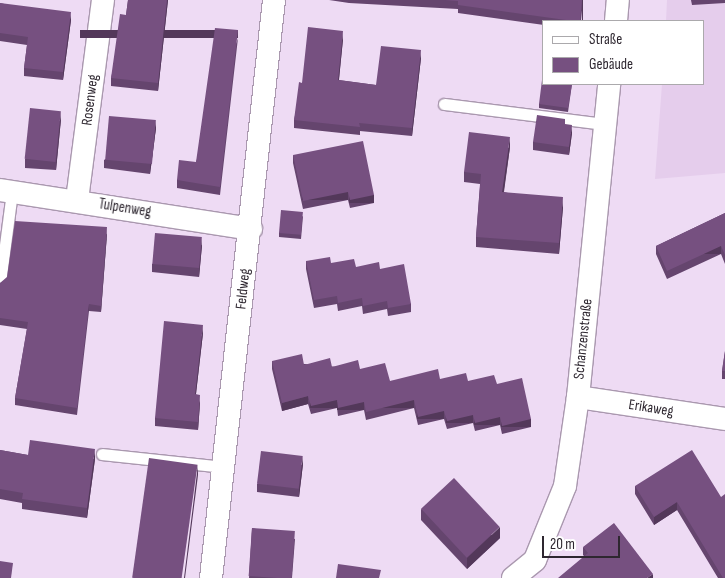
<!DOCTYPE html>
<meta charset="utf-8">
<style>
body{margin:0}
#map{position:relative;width:725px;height:578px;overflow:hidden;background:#eedbf4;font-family:"Sofia Sans Condensed",sans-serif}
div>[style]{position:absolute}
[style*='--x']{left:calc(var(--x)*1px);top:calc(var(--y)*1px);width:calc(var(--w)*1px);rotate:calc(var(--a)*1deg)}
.built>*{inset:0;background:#e5cdec}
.roads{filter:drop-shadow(1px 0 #aa98af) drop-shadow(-1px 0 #aa98af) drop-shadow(0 1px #aa98af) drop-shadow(0 -1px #aa98af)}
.lane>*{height:11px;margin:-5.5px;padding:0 5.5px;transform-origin:5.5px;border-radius:5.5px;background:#fff}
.street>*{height:22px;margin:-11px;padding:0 11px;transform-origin:11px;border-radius:11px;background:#fff}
.wall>*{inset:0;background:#65456e}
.shaded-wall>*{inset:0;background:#53385a;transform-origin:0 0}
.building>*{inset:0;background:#765080;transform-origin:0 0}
span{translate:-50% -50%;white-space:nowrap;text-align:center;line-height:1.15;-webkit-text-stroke:5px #fff;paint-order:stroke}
.street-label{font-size:15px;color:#2e2730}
.legend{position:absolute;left:542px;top:20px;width:162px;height:65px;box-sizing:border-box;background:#fff;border:1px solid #aba9ac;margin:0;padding:6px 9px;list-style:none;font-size:15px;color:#2e2730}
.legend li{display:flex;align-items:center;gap:10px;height:25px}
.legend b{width:25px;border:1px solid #aba9ac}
.scale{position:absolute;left:542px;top:536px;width:78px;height:22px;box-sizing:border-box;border:2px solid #2e2730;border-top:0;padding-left:6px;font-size:15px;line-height:18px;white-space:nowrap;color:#2e2730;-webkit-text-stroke:4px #fff;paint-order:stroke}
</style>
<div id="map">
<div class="built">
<i style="clip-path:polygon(667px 0,725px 0,725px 173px,655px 179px,662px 84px,704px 84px,704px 21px,666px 21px)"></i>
</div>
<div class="roads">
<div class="lane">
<i style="--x:444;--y:104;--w:162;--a:7.1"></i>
<i style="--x:0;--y:283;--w:92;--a:-82.5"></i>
<i style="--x:102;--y:454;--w:122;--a:6.1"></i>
</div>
<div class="street">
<i style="--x:616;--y:21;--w:21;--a:-85"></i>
<i style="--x:0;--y:190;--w:254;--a:8.8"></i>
<i style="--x:77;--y:200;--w:202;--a:-82.6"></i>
<i style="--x:578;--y:397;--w:149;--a:8.5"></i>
<i style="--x:211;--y:578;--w:581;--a:-83.78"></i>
<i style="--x:513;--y:578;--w:28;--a:-39"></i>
<i style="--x:535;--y:560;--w:80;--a:-67.9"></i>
<i style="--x:565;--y:486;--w:90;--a:-81.7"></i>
<i style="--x:578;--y:397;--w:315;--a:-84.3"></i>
</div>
</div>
<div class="wall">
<i style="clip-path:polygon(128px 0,168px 0,158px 91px,111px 86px,111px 78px,126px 15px)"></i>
<i style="clip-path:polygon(329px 0,583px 0,581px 21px,544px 21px,544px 25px,458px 13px,458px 9px,349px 3px)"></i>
<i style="clip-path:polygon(691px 0,725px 0,725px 3px,692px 5px)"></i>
<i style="clip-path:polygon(0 3px,71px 20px,63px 80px,24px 76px,24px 68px,27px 45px,0 41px)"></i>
<i style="clip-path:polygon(238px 38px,220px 195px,177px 188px,177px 180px,196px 162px)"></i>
<i style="clip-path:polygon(343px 39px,339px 80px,376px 85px,421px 58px,412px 136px,360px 131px,360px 135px,294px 128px,294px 120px,302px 83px)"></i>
<i style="clip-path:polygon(572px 84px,568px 112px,539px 108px,539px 104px)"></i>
<i style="clip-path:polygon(61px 119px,56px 170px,25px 168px,25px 159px)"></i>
<i style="clip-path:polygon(156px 128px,150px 174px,104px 168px,104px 160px)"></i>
<i style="clip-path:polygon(572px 133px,569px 155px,533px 150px,533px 142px)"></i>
<i style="clip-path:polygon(510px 147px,504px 192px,563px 207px,559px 254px,476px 247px,476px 237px,480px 184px,464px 182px,464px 172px)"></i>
<i style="clip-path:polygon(293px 155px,374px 203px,350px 208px,348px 200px,303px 209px,293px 163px)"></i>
<i style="clip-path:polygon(725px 213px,725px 264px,721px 254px,667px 279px,656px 254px,656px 246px)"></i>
<i style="clip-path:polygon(303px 216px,301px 239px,279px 237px,279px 233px)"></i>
<i style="clip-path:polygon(107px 234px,101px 312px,89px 311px,77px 415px,15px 405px,15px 398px,27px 329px,0 325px,0 283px)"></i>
<i style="clip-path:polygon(202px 245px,199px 277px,152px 272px,152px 264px)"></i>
<i style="clip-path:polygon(306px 261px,356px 267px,380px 269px,411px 304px,411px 312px,388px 316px,387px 309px,363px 314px,362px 306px,338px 311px,337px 304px,314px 308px,306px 269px)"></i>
<i style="clip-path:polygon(203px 333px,196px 394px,200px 403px,198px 430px,155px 426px,155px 418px)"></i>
<i style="clip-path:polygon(725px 351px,725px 379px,722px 379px,722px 371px)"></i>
<i style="clip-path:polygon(272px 361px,360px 369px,390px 381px,440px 379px,497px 384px,531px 427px,502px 434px,500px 425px,475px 431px,473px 423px,447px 429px,444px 419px,418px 425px,414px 408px,366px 420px,364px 410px,338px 416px,337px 408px,311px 414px,308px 404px,282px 411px,272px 369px)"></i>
<i style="clip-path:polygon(0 450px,28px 455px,95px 459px,87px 518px,22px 509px,22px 503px,0 499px)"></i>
<i style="clip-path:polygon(303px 464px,299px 497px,257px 492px,257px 484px)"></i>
<i style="clip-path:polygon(635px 486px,721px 497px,725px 578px,718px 578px,677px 510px,654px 525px,635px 494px)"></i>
<i style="clip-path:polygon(421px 509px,500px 538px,467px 569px,421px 520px)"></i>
<i style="clip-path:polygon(252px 528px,295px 539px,292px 578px,249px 578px)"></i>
<i style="clip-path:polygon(583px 547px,653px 578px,584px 556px,583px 555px)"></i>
</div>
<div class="shaded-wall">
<i style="clip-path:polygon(167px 0,168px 0,158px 91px,158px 83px)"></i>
<i style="left:582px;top:0;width:1px;height:21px"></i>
<i style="clip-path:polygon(71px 12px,71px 20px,63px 80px,63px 72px)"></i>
<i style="left:238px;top:30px;width:8px;height:158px;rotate:90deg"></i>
<i style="clip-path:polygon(343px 31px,343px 39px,338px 88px,338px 80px)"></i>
<i style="clip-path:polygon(421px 50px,421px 58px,412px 136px,412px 128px)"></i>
<i style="clip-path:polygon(61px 111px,61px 119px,56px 170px,56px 162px)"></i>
<i style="clip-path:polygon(156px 120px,156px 128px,150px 174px,150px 166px)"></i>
<i style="clip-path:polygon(572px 125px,572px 133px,569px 155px,569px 147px)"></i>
<i style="clip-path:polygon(510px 137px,510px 147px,502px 203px,502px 192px)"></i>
<i style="left:348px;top:192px;width:8px;height:46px;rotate:90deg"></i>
<i style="left:374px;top:195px;width:8px;height:25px;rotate:90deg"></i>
<i style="clip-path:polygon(563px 197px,563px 207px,559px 254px,559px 243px)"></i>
<i style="clip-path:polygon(107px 227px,107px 234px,101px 312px,101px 306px)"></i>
<i style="clip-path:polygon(202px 237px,202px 245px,199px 277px,199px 269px)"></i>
<i style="left:721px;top:246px;width:8px;height:60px;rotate:90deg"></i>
<i style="left:89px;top:304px;width:7px;height:105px;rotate:90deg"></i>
<i style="clip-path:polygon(203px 325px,203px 333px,195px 402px,195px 394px)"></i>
<i style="clip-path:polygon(200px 395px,200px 403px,198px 430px,198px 422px)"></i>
<i style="clip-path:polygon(308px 396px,308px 404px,282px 411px,282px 403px)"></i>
<i style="left:337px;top:400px;width:8px;height:27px;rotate:90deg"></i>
<i style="left:414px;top:400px;width:8px;height:49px;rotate:90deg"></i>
<i style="left:364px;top:402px;width:8px;height:27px;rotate:90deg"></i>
<i style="left:444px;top:411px;width:8px;height:27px;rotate:90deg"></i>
<i style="left:473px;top:415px;width:8px;height:27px;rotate:90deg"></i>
<i style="left:500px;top:417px;width:8px;height:26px;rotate:90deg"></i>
<i style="left:531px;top:419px;width:8px;height:30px;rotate:90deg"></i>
<i style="clip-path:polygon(95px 449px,95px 459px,87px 518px,87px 508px)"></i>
<i style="clip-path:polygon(303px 456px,303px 464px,299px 497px,299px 489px)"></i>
<i style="clip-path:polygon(198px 465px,198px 475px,185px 578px,184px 578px)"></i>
<i style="clip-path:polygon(677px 502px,677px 510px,654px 525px,654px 517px)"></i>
<i style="clip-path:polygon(500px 527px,500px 538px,467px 569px,467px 558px)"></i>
<i style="clip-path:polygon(653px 574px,653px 578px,647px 578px)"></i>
</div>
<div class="building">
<i style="clip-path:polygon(128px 0,167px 0,158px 83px,111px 78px,120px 14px,126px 15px)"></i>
<i style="clip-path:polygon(445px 0,582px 0,580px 21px,573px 21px,458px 5px,458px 1px)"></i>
<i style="clip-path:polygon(0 3px,71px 12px,63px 72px,24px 68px,28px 37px,0 33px)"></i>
<i style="clip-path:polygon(308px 27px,343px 31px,338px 80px,376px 85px,381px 46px,421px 50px,412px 128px,359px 123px,360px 127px,294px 120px,299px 82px,302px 83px)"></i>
<i style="clip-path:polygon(215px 28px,238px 30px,220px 187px,177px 180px,179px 160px,196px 162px)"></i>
<i style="clip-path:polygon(544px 64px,544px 84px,572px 84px,568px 108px,539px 104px)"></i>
<i style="left:30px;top:108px;width:31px;height:51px;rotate:6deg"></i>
<i style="clip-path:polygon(537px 115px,565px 119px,565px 124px,572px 125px,569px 147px,533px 142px)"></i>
<i style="left:109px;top:116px;width:47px;height:44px;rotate:5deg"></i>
<i style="clip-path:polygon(469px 132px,510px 137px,502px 192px,563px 197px,559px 243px,476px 237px,481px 174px,464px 172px)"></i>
<i style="clip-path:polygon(363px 141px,374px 195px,350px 200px,348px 192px,303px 201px,293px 155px)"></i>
<i style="left:281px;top:210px;width:22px;height:23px;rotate:5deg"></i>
<i style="clip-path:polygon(725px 213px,725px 255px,721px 246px,667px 271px,656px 246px)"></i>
<i style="clip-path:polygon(15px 221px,107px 227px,101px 306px,89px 304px,77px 408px,15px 398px,28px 322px,0 318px,0 283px,7px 277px)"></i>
<i style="left:155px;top:233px;width:47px;height:31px;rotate:5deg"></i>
<i style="clip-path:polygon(330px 257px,331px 263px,354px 259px,356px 267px,379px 262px,380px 269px,404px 264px,411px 304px,388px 308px,387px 301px,363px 306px,362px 298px,338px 303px,337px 296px,314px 300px,306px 261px)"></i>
<i style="clip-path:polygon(164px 321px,203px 325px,195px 394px,200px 395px,198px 422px,155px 418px)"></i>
<i style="clip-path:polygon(725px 351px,725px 371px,722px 371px)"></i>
<i style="clip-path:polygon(302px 354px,304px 365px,330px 358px,332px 367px,358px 360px,360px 369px,385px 363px,390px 381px,438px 369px,440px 379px,466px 373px,468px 381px,494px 375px,497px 384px,522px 378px,531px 419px,502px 426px,500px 417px,475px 423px,473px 415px,447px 421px,444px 411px,418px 417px,414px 400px,366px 412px,364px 402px,338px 408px,337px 400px,311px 406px,308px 396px,282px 403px,272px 361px)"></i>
<i style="clip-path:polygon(30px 440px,95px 449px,87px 508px,22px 499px,23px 493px,0 489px,0 450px,28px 455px)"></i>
<i style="clip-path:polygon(692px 450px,721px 497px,725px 494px,725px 578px,723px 578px,677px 502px,654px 517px,635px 486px)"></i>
<i style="left:261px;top:451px;width:42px;height:33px;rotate:7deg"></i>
<i style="left:149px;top:458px;width:49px;height:121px;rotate:8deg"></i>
<i style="left:454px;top:478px;width:67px;height:45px;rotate:47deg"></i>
<i style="clip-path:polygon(614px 523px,653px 574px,647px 578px,558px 578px,588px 553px,583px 547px)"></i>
<i style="left:252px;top:528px;width:43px;height:48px;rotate:4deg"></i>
<i style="clip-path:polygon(0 561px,13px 563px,11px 578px,0 578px)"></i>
<i style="clip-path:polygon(338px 564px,381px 570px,379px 578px,336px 578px)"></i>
</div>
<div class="street-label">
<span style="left:90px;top:100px;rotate:-83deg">Rosenweg</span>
<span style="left:125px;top:208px;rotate:9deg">Tulpenweg</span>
<span style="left:243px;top:289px;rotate:-84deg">Feldweg</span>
<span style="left:583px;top:339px;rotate:-84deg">Schanzenstraße</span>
<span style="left:651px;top:408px;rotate:9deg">Erikaweg</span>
</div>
<ul class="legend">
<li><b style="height:6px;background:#fff"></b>Straße</li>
<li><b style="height:14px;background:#765080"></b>Gebäude</li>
</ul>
<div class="scale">20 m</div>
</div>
